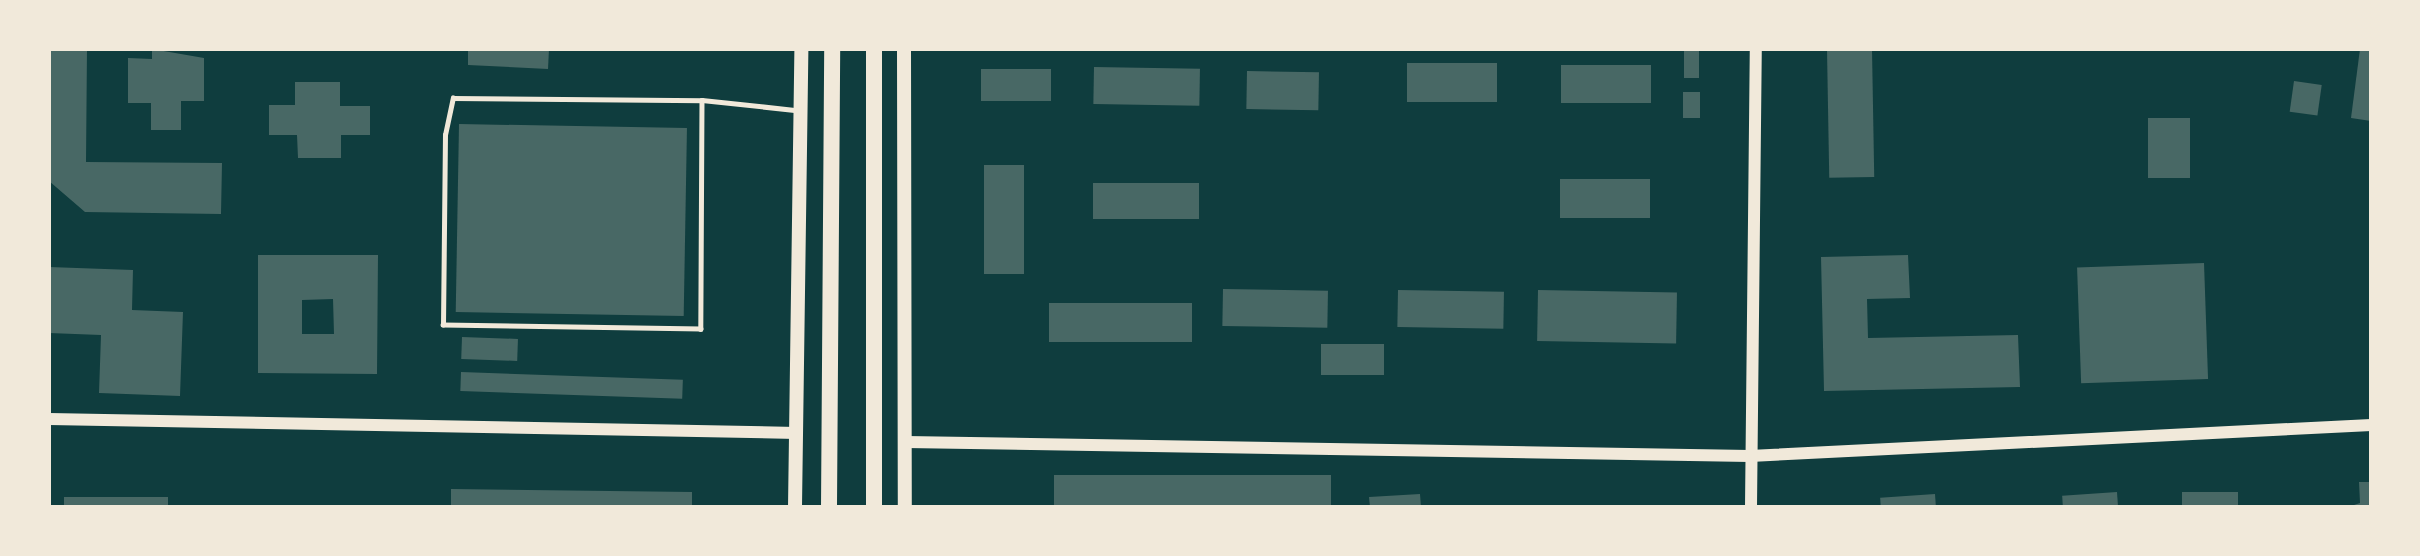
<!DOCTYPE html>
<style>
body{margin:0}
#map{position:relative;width:2420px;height:556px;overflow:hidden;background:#0f3d3e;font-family:Spectral,serif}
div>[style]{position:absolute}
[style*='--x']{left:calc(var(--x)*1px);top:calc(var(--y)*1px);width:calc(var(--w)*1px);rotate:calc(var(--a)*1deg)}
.building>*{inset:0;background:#486865;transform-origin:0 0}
.service>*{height:4.5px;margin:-2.25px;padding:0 2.25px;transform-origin:2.25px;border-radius:2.25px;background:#f1e9da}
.tertiary>*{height:12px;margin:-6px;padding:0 6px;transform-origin:6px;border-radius:6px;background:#f1e9da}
.secondary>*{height:14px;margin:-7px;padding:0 7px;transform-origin:7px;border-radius:7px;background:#f1e9da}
.trunk>*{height:16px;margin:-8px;padding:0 8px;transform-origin:8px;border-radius:8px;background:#f1e9da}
span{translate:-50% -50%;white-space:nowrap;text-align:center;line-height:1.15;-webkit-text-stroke:7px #f1e9da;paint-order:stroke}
.frame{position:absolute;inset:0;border:51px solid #f1e9da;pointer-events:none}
</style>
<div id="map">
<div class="building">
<i style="clip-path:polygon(49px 49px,87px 49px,86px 162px,222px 163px,221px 214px,85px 212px,49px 181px)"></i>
<i style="clip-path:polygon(152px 49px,204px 58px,204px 101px,181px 101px,181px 130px,151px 130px,151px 103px,128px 103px,128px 58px,152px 59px)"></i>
<i style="clip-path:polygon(468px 49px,549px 49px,548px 69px,468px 65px)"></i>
<i style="left:1684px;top:49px;width:15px;height:29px"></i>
<i style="left:1872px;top:49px;width:128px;height:45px;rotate:89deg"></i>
<i style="clip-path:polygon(2360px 49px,2371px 49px,2371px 121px,2351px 118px)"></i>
<i style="left:1407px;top:63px;width:90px;height:39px"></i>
<i style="left:1561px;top:65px;width:90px;height:38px"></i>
<i style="left:1094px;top:67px;width:106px;height:37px;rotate:1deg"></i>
<i style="left:981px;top:69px;width:70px;height:32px"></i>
<i style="left:1247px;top:71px;width:72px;height:38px;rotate:1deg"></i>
<i style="left:2294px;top:81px;width:28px;height:31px;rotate:8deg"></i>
<i style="clip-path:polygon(295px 82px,340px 82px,340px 106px,370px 106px,370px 135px,341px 135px,341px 158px,298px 158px,297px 135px,269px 135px,269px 105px,295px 105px)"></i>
<i style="left:1683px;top:92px;width:17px;height:26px"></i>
<i style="left:2148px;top:118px;width:42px;height:60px"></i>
<i style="left:459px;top:124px;width:228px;height:188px;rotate:1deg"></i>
<i style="left:984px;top:165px;width:40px;height:109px"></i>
<i style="left:1560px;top:179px;width:90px;height:39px"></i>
<i style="left:1093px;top:183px;width:106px;height:36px"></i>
<i style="clip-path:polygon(evenodd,258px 255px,378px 255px,377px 374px,258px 373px,258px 255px,333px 299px,334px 334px,302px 334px,302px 300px,333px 299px)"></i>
<i style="clip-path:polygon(1908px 255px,1910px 298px,1867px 299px,1868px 338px,2018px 335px,2020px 387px,1824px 391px,1821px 257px)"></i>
<i style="left:2204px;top:263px;width:116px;height:127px;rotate:88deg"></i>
<i style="clip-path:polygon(49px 267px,133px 270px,132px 310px,183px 312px,180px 396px,99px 393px,101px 335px,49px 333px)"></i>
<i style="left:1223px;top:289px;width:105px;height:37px;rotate:1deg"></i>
<i style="left:1398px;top:290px;width:106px;height:37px;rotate:1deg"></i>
<i style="left:1538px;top:290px;width:139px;height:51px;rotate:1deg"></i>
<i style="left:1049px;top:303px;width:143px;height:39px"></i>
<i style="left:462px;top:337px;width:56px;height:22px;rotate:2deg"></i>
<i style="left:1321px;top:344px;width:63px;height:31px"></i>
<i style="left:461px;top:372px;width:222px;height:19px;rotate:2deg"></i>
<i style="left:1054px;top:475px;width:277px;height:32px"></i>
<i style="clip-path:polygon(2359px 482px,2371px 482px,2371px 507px,2348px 507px,2360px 503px)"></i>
<i style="clip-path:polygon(451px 489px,692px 492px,692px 507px,451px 507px)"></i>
<i style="left:2117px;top:492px;width:15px;height:55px;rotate:86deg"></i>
<i style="left:2238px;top:492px;width:15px;height:56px;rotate:90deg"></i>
<i style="clip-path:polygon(1420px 494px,1421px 507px,1370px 507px,1369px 497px)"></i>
<i style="left:1935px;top:494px;width:13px;height:55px;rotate:86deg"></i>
<i style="left:168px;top:497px;width:10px;height:104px;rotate:90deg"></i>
</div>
<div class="service">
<i style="--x:702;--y:100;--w:229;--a:90.3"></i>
<i style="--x:701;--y:329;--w:258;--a:-179.1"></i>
<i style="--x:443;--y:325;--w:190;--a:-89.4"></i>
<i style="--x:445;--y:135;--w:38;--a:-78"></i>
<i style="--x:453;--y:98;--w:249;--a:0.5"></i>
<i style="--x:702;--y:100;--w:95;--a:6.1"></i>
</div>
<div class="tertiary">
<i style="--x:49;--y:419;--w:748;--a:1.07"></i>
<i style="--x:906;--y:442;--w:844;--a:0.95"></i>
<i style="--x:1750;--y:456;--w:622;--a:-2.86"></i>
<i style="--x:1751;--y:507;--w:458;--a:-89.4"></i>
</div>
<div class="secondary">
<i style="--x:904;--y:49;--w:458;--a:89.9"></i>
<i style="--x:795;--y:507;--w:458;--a:-89.2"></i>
</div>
<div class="trunk">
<i style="--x:874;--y:49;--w:458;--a:90"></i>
<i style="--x:829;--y:507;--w:458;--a:-89.6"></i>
</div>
<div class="frame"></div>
</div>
